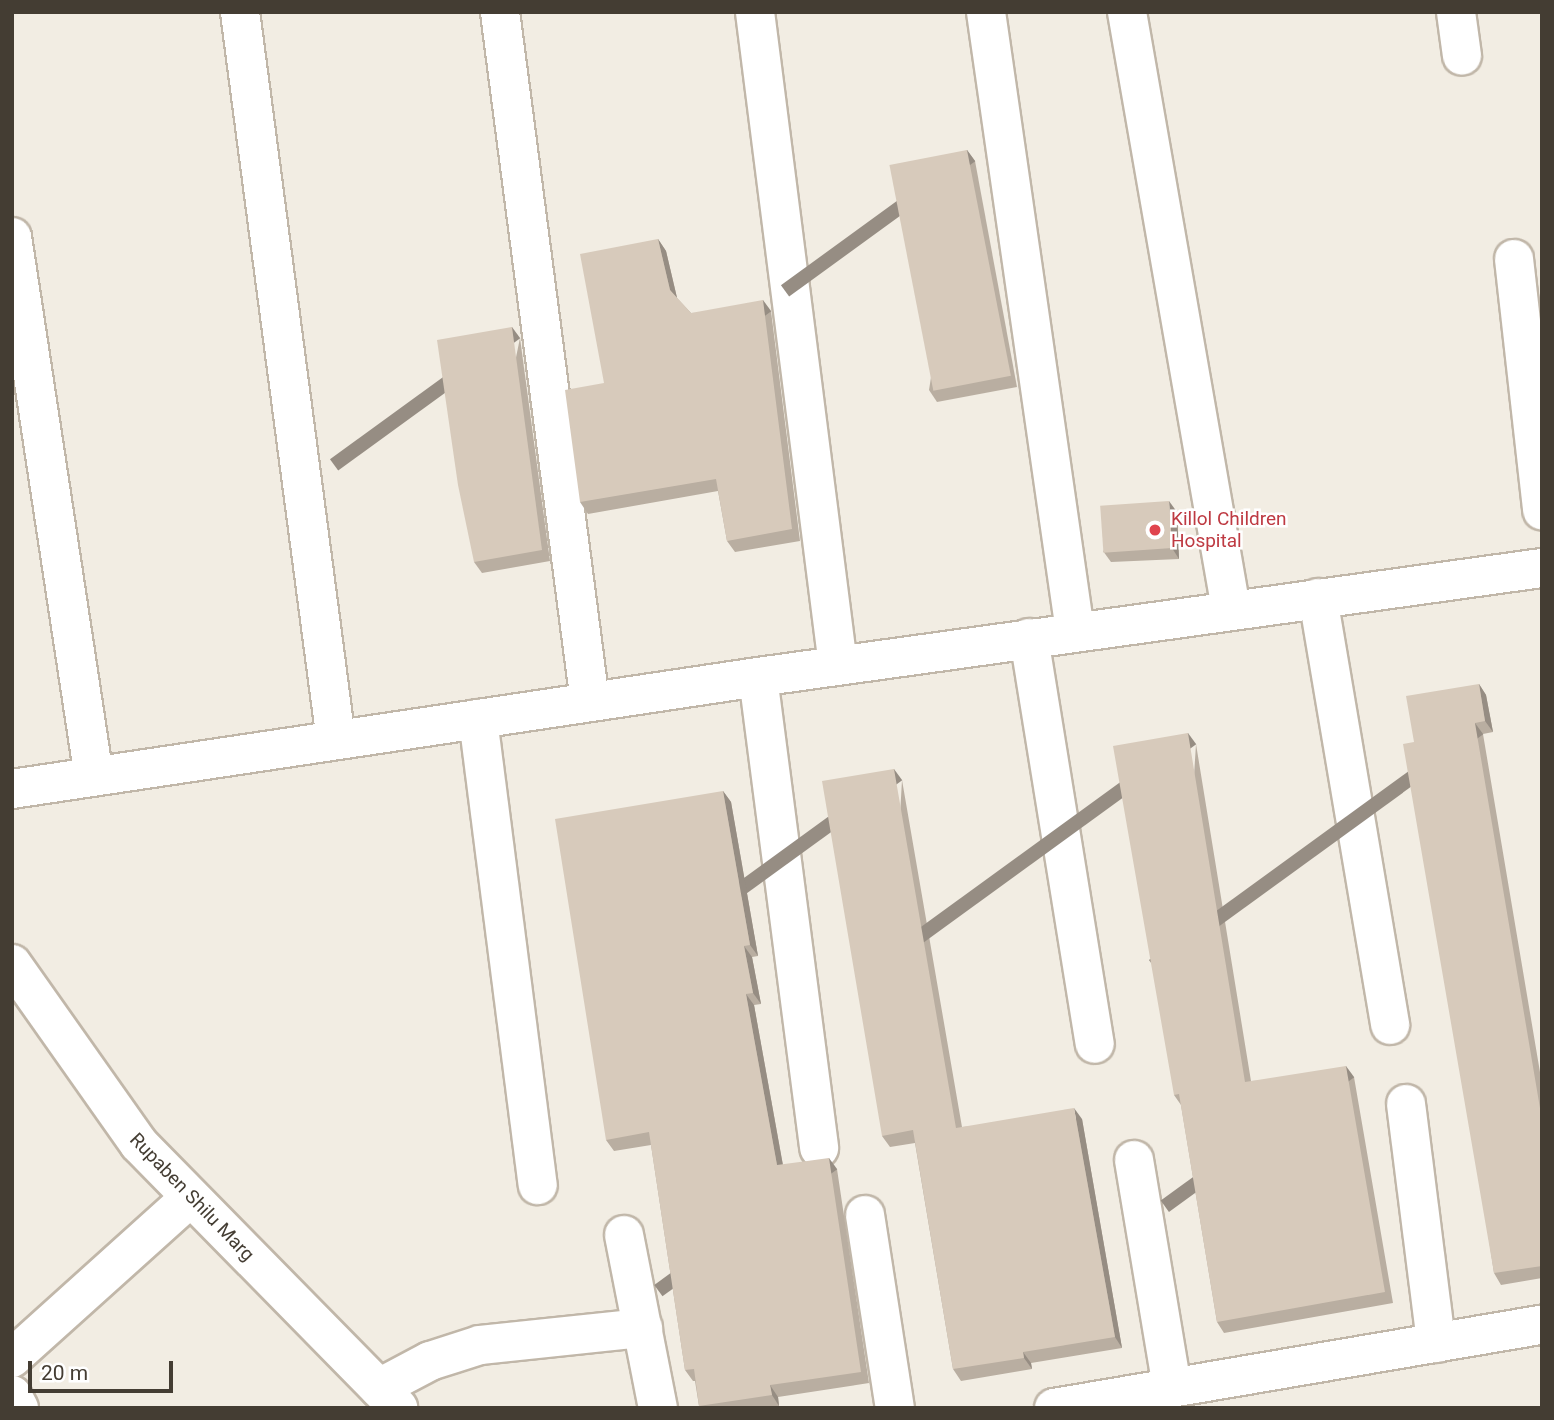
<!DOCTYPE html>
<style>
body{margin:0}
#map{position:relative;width:1554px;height:1420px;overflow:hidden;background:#f2ede3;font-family:Roboto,sans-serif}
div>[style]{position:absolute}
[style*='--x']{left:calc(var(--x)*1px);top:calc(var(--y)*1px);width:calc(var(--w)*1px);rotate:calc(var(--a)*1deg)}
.roads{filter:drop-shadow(2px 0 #c1b7a9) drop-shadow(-2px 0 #c1b7a9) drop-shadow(0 2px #c1b7a9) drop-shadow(0 -2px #c1b7a9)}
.minor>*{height:38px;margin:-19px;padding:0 19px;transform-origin:19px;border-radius:19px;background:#fff}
.wall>*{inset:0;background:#b9aea1}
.shaded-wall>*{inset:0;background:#968d83;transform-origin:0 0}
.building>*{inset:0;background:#d7cabb;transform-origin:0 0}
.dots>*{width:19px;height:19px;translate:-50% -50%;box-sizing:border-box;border:4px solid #fff;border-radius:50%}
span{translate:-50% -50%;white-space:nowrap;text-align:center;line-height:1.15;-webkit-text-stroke:5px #fff;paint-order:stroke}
.health-label{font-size:19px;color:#be3a42}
.left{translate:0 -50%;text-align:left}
.street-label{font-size:19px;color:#443d33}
.frame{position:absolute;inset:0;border:14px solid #443d33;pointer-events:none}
.scale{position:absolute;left:28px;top:1361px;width:145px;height:32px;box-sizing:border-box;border:4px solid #443d33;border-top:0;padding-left:9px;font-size:21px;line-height:24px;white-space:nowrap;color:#443d33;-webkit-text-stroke:5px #fff;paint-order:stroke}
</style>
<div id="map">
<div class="roads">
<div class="minor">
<i style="--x:240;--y:12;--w:734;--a:82.49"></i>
<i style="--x:500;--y:12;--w:696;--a:82.57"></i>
<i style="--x:755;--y:12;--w:658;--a:82.76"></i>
<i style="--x:986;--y:12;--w:625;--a:81.82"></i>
<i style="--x:1127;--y:12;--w:606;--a:80.12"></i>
<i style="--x:1456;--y:12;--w:44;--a:82.2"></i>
<i style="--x:12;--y:237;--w:546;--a:81.37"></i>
<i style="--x:1514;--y:259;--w:253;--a:83.6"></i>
<i style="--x:1318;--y:598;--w:433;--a:80.4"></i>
<i style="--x:1029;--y:638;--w:411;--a:80.8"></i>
<i style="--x:758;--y:677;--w:475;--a:82.6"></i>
<i style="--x:478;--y:719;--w:470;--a:82.7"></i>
<i style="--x:12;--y:789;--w:754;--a:-8.54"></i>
<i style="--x:758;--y:677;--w:792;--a:-7.92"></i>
<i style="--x:12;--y:964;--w:220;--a:54.8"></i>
<i style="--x:139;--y:1144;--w:370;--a:45.5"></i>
<i style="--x:1406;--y:1104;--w:241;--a:82.8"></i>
<i style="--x:1134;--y:1160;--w:231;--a:80.5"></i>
<i style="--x:865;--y:1215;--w:195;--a:81.2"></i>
<i style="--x:624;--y:1235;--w:176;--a:78.9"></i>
<i style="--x:12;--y:1358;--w:239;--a:-42"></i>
<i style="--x:379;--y:1388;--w:58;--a:-27.9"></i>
<i style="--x:430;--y:1361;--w:52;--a:-17.7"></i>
<i style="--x:480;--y:1345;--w:164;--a:-6"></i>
<i style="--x:12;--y:1395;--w:15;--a:62"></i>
<i style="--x:1054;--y:1408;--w:495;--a:-9.7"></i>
</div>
</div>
<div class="wall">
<i style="clip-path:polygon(967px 150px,975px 161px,1017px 387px,937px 402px,929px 390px)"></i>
<i style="clip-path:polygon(658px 239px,666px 251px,677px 298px,691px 313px,771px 311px,800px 541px,735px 552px,727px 541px,718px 491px,588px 514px,580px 502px,604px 383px)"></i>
<i style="clip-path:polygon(520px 338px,550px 561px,482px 573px,474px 562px)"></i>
<i style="clip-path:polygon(1177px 512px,1179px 559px,1111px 562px,1103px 551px)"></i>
<i style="clip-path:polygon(1479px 684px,1486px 695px,1493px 732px,1483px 734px,1542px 1084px,1542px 1278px,1501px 1285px,1494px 1273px,1414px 742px)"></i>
<i style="clip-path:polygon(1196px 744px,1251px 1081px,1354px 1077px,1393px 1303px,1224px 1333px,1217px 1322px,1181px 1105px,1174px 1095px)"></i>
<i style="clip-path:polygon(902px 780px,962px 1127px,1082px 1119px,1122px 1348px,1031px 1363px,1032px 1369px,961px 1381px,953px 1369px,915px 1143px,890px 1147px,882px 1136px)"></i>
<i style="clip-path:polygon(723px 791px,731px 802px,758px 956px,752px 957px,761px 1004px,754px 1005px,783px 1165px,837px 1169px,869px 1383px,778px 1397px,779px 1406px,771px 1408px,700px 1408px,699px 1406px,695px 1381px,693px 1381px,685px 1370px,651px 1145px,614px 1151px,606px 1140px)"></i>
</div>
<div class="shaded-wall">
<i style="left:967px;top:150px;width:14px;height:230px;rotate:54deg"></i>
<i style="clip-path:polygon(658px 239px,666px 251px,678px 302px,670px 290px)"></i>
<i style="left:763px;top:300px;width:14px;height:231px;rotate:54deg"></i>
<i style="left:512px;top:327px;width:14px;height:225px;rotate:54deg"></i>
<i style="clip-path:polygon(1169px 501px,1177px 512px,1179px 559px,1172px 548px)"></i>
<i style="clip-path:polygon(1479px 684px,1486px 695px,1493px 732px,1485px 721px)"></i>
<i style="left:1475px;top:723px;width:14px;height:403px;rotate:54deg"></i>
<i style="left:1188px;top:733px;width:14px;height:354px;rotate:54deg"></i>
<i style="left:894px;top:769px;width:14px;height:364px;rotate:54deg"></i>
<i style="clip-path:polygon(723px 791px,731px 802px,758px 956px,750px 945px)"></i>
<i style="clip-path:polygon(744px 946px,752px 957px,761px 1004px,753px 993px)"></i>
<i style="clip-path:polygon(746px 994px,754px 1005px,785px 1177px,777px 1165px)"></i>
<i style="left:1346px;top:1066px;width:14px;height:229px;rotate:54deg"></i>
<i style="clip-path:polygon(1074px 1108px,1082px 1119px,1122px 1348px,1115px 1337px)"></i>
<i style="left:829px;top:1158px;width:14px;height:216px;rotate:54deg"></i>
<i style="clip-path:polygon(1023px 1352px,1031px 1363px,1032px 1369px,1024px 1358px)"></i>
<i style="clip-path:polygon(770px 1385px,778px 1397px,779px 1406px,772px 1395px)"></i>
</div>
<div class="building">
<i style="left:967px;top:150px;width:230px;height:79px;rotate:79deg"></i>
<i style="clip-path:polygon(658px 239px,670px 290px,691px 313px,763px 300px,792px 529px,727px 541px,716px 479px,580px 502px,565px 390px,604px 383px,580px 254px)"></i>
<i style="clip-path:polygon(512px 327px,542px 550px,474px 562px,458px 485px,437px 340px)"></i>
<i style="left:1169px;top:501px;width:47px;height:69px;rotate:86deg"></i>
<i style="clip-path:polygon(1479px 684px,1485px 721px,1475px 723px,1542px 1120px,1542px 1266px,1494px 1273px,1403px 744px,1414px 742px,1406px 696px)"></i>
<i style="clip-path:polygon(1188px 733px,1245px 1082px,1346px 1066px,1385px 1292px,1217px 1322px,1179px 1094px,1174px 1095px,1113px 746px)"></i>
<i style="clip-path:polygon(894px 769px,956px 1128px,1074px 1108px,1115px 1337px,1023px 1352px,1024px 1358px,953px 1369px,913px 1130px,882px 1136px,822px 781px)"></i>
<i style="clip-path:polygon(723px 791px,750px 945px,744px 946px,753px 993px,746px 994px,777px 1165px,829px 1158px,861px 1372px,770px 1385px,772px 1395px,699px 1406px,694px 1369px,685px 1370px,649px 1132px,606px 1140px,555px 819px)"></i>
</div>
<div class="dots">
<i style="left:1155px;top:530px;background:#e0444e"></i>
</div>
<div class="health-label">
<span class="left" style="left:1171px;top:530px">Killol Children<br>Hospital</span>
</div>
<div class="street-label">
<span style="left:192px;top:1197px;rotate:46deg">Rupaben Shilu Marg</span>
</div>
<div class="frame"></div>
<div class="scale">20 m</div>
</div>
